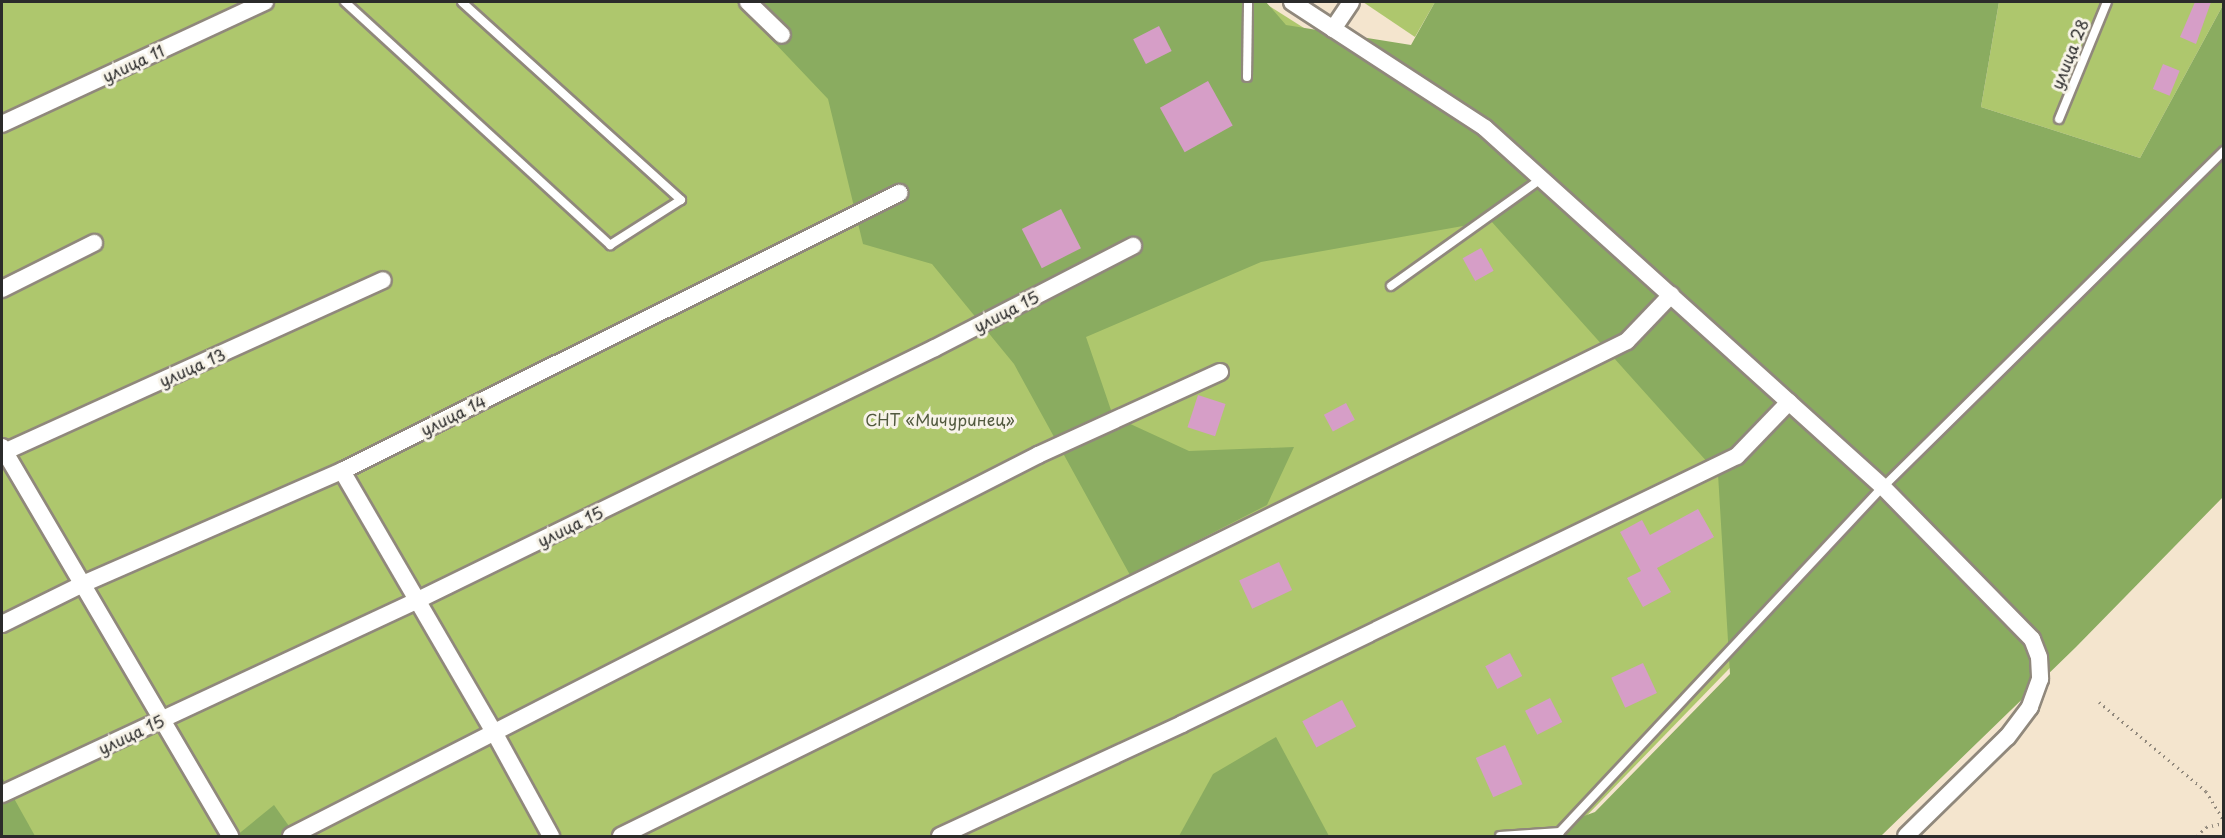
<!DOCTYPE html>
<meta charset="utf-8">
<style>
body{margin:0}
#map{position:relative;width:2225px;height:838px;overflow:hidden;background:#f4e5ce;font-family:"Playpen Sans",sans-serif}
div>[style]{position:absolute}
[style*='--x']{left:calc(var(--x)*1px);top:calc(var(--y)*1px);width:calc(var(--w)*1px);rotate:calc(var(--a)*1deg)}
.green>*{inset:0;background:#aec76d}
.forest>*{inset:0;background:#8aac60}
.building>*{inset:0;background:#d69ec7;transform-origin:0 0}
.path>*{height:3px;margin-top:-1.5px;transform-origin:0;background:repeating-linear-gradient(90deg,#90887c 0 1.5px,transparent 0 6px)}
.roads{filter:drop-shadow(2px 0 #90887c) drop-shadow(-2px 0 #90887c) drop-shadow(0 2px #90887c) drop-shadow(0 -2px #90887c)}
.service>*{height:8px;margin:-4px;padding:0 4px;transform-origin:4px;border-radius:4px;background:#fff}
.minor>*{height:16px;margin:-8px;padding:0 8px;transform-origin:8px;border-radius:8px;background:#fff}
span{translate:-50% -50%;white-space:nowrap;text-align:center;line-height:1.15;-webkit-text-stroke:6px #f7f3e8;paint-order:stroke}
.street-label{font-size:16px;color:#2b2b2b}
.park-label{font-size:16px;color:#525a3f}
.frame{position:absolute;inset:0;border:3px solid #2b2b2b;pointer-events:none}
</style>
<div id="map">
<div class="green">
<i style="clip-path:polygon(2px 2px,1263px 2px,1432px 109px,1879px 514px,1567px 836px,2px 836px)"></i>
<i style="clip-path:polygon(1363px 2px,1435px 2px,1415px 37px)"></i>
<i style="clip-path:polygon(1999px 2px,2223px 2px,2223px 5px,2140px 158px,1981px 107px)"></i>
</div>
<div class="forest">
<i style="clip-path:polygon(736px 2px,1266px 2px,1286px 25px,1411px 45px,1435px 2px,1999px 2px,1981px 107px,2140px 158px,2223px 5px,2223px 497px,2076px 647px,1881px 836px,1529px 836px,1595px 812px,1730px 674px,1718px 474px,1491px 221px,1261px 262px,1086px 337px,1113px 416px,1189px 451px,1294px 447px,1267px 505px,1130px 575px,1014px 364px,932px 264px,863px 244px,828px 99px)"></i>
<i style="clip-path:polygon(1276px 737px,1329px 836px,1179px 836px,1213px 774px)"></i>
<i style="clip-path:polygon(2px 777px,35px 836px,2px 836px)"></i>
<i style="clip-path:polygon(274px 805px,296px 836px,236px 836px)"></i>
</div>
<div class="building">
<i style="clip-path:polygon(2195px 2px,2211px 2px,2196px 44px,2180px 37px)"></i>
<i style="left:1159px;top:26px;width:28px;height:29px;rotate:63deg"></i>
<i style="left:2163px;top:64px;width:18px;height:27px;rotate:22deg"></i>
<i style="left:1208px;top:81px;width:51px;height:55px;rotate:61deg"></i>
<i style="left:1061px;top:209px;width:44px;height:44px;rotate:63deg"></i>
<i style="left:1481px;top:248px;width:26px;height:21px;rotate:61deg"></i>
<i style="left:1198px;top:395px;width:29px;height:34px;rotate:18deg"></i>
<i style="left:1346px;top:403px;width:19px;height:25px;rotate:62deg"></i>
<i style="clip-path:polygon(1698px 509px,1714px 537px,1657px 568px,1671px 592px,1643px 607px,1627px 578px,1641px 571px,1620px 532px,1642px 520px,1650px 535px)"></i>
<i style="left:1279px;top:562px;width:31px;height:44px;rotate:65deg"></i>
<i style="left:1510px;top:653px;width:26px;height:28px;rotate:62deg"></i>
<i style="left:1643px;top:663px;width:33px;height:35px;rotate:65deg"></i>
<i style="left:1550px;top:698px;width:27px;height:28px;rotate:63deg"></i>
<i style="left:1342px;top:700px;width:30px;height:45px;rotate:62deg"></i>
<i style="left:1505px;top:745px;width:43px;height:32px;rotate:66deg"></i>
</div>
<div class="path">
<i style="--x:2099;--y:702;--w:139;--a:39.8"></i>
<i style="--x:2206;--y:791;--w:35;--a:59"></i>
<i style="--x:2197;--y:836;--w:13;--a:-45"></i>
<i style="--x:2206;--y:827;--w:18;--a:-13"></i>
</div>
<div class="roads">
<div class="service">
<i style="--x:345;--y:2;--w:360;--a:42.5"></i>
<i style="--x:610;--y:245;--w:84;--a:-32.4"></i>
<i style="--x:681;--y:200;--w:295;--a:-137.9"></i>
<i style="--x:1247;--y:77;--w:75;--a:-89.2"></i>
<i style="--x:2059;--y:119;--w:126;--a:-67.7"></i>
<i style="--x:1391;--y:286;--w:184;--a:-35.5"></i>
<i style="--x:1500;--y:836;--w:60;--a:-3.8"></i>
<i style="--x:1556;--y:836;--w:478;--a:-46.9"></i>
<i style="--x:1883;--y:487;--w:479;--a:-44.6"></i>
</div>
<div class="minor">
<i style="--x:748;--y:2;--w:47;--a:44.1"></i>
<i style="--x:1292;--y:2;--w:230;--a:33.1"></i>
<i style="--x:1485;--y:128;--w:536;--a:42.05"></i>
<i style="--x:1883;--y:487;--w:213;--a:45.6"></i>
<i style="--x:2032;--y:639;--w:19;--a:69"></i>
<i style="--x:2039;--y:657;--w:22;--a:87"></i>
<i style="--x:2040;--y:679;--w:30;--a:110"></i>
<i style="--x:2030;--y:707;--w:38;--a:127"></i>
<i style="--x:2007;--y:737;--w:141;--a:135.6"></i>
<i style="--x:1333;--y:29;--w:32;--a:-56"></i>
<i style="--x:2;--y:124;--w:290;--a:-24.9"></i>
<i style="--x:2;--y:289;--w:103;--a:-26.6"></i>
<i style="--x:2;--y:447;--w:451;--a:59.6"></i>
<i style="--x:2;--y:453;--w:418;--a:-24.4"></i>
<i style="--x:342;--y:471;--w:302;--a:59.8"></i>
<i style="--x:494;--y:732;--w:119;--a:61.3"></i>
<i style="--x:2;--y:624;--w:90;--a:-26.3"></i>
<i style="--x:83;--y:584;--w:283;--a:-23.6"></i>
<i style="--x:342;--y:471;--w:623;--a:-26.52"></i>
<i style="--x:2;--y:794;--w:459;--a:-25"></i>
<i style="--x:418;--y:600;--w:575;--a:-25.99"></i>
<i style="--x:935;--y:348;--w:223;--a:-27.3"></i>
<i style="--x:291;--y:836;--w:839;--a:-27.02"></i>
<i style="--x:1038;--y:455;--w:200;--a:-24.5"></i>
<i style="--x:621;--y:836;--w:1121;--a:-26.2"></i>
<i style="--x:1627;--y:341;--w:64;--a:-46.3"></i>
<i style="--x:940;--y:836;--w:267;--a:-24.8"></i>
<i style="--x:1182;--y:724;--w:616;--a:-25.78"></i>
<i style="--x:1737;--y:456;--w:75;--a:-46.1"></i>
</div>
</div>
<div class="street-label">
<span style="left:2069px;top:54px;rotate:-68deg">улица 28</span>
<span style="left:133px;top:63px;rotate:-25deg">улица 11</span>
<span style="left:1006px;top:311px;rotate:-27deg">улица 15</span>
<span style="left:192px;top:367px;rotate:-24deg">улица 13</span>
<span style="left:453px;top:415px;rotate:-26deg">улица 14</span>
<span style="left:570px;top:526px;rotate:-26deg">улица 15</span>
<span style="left:131px;top:734px;rotate:-25deg">улица 15</span>
</div>
<div class="park-label">
<span style="left:940px;top:419px">СНТ «Мичуринец»</span>
</div>
<div class="frame"></div>
</div>
